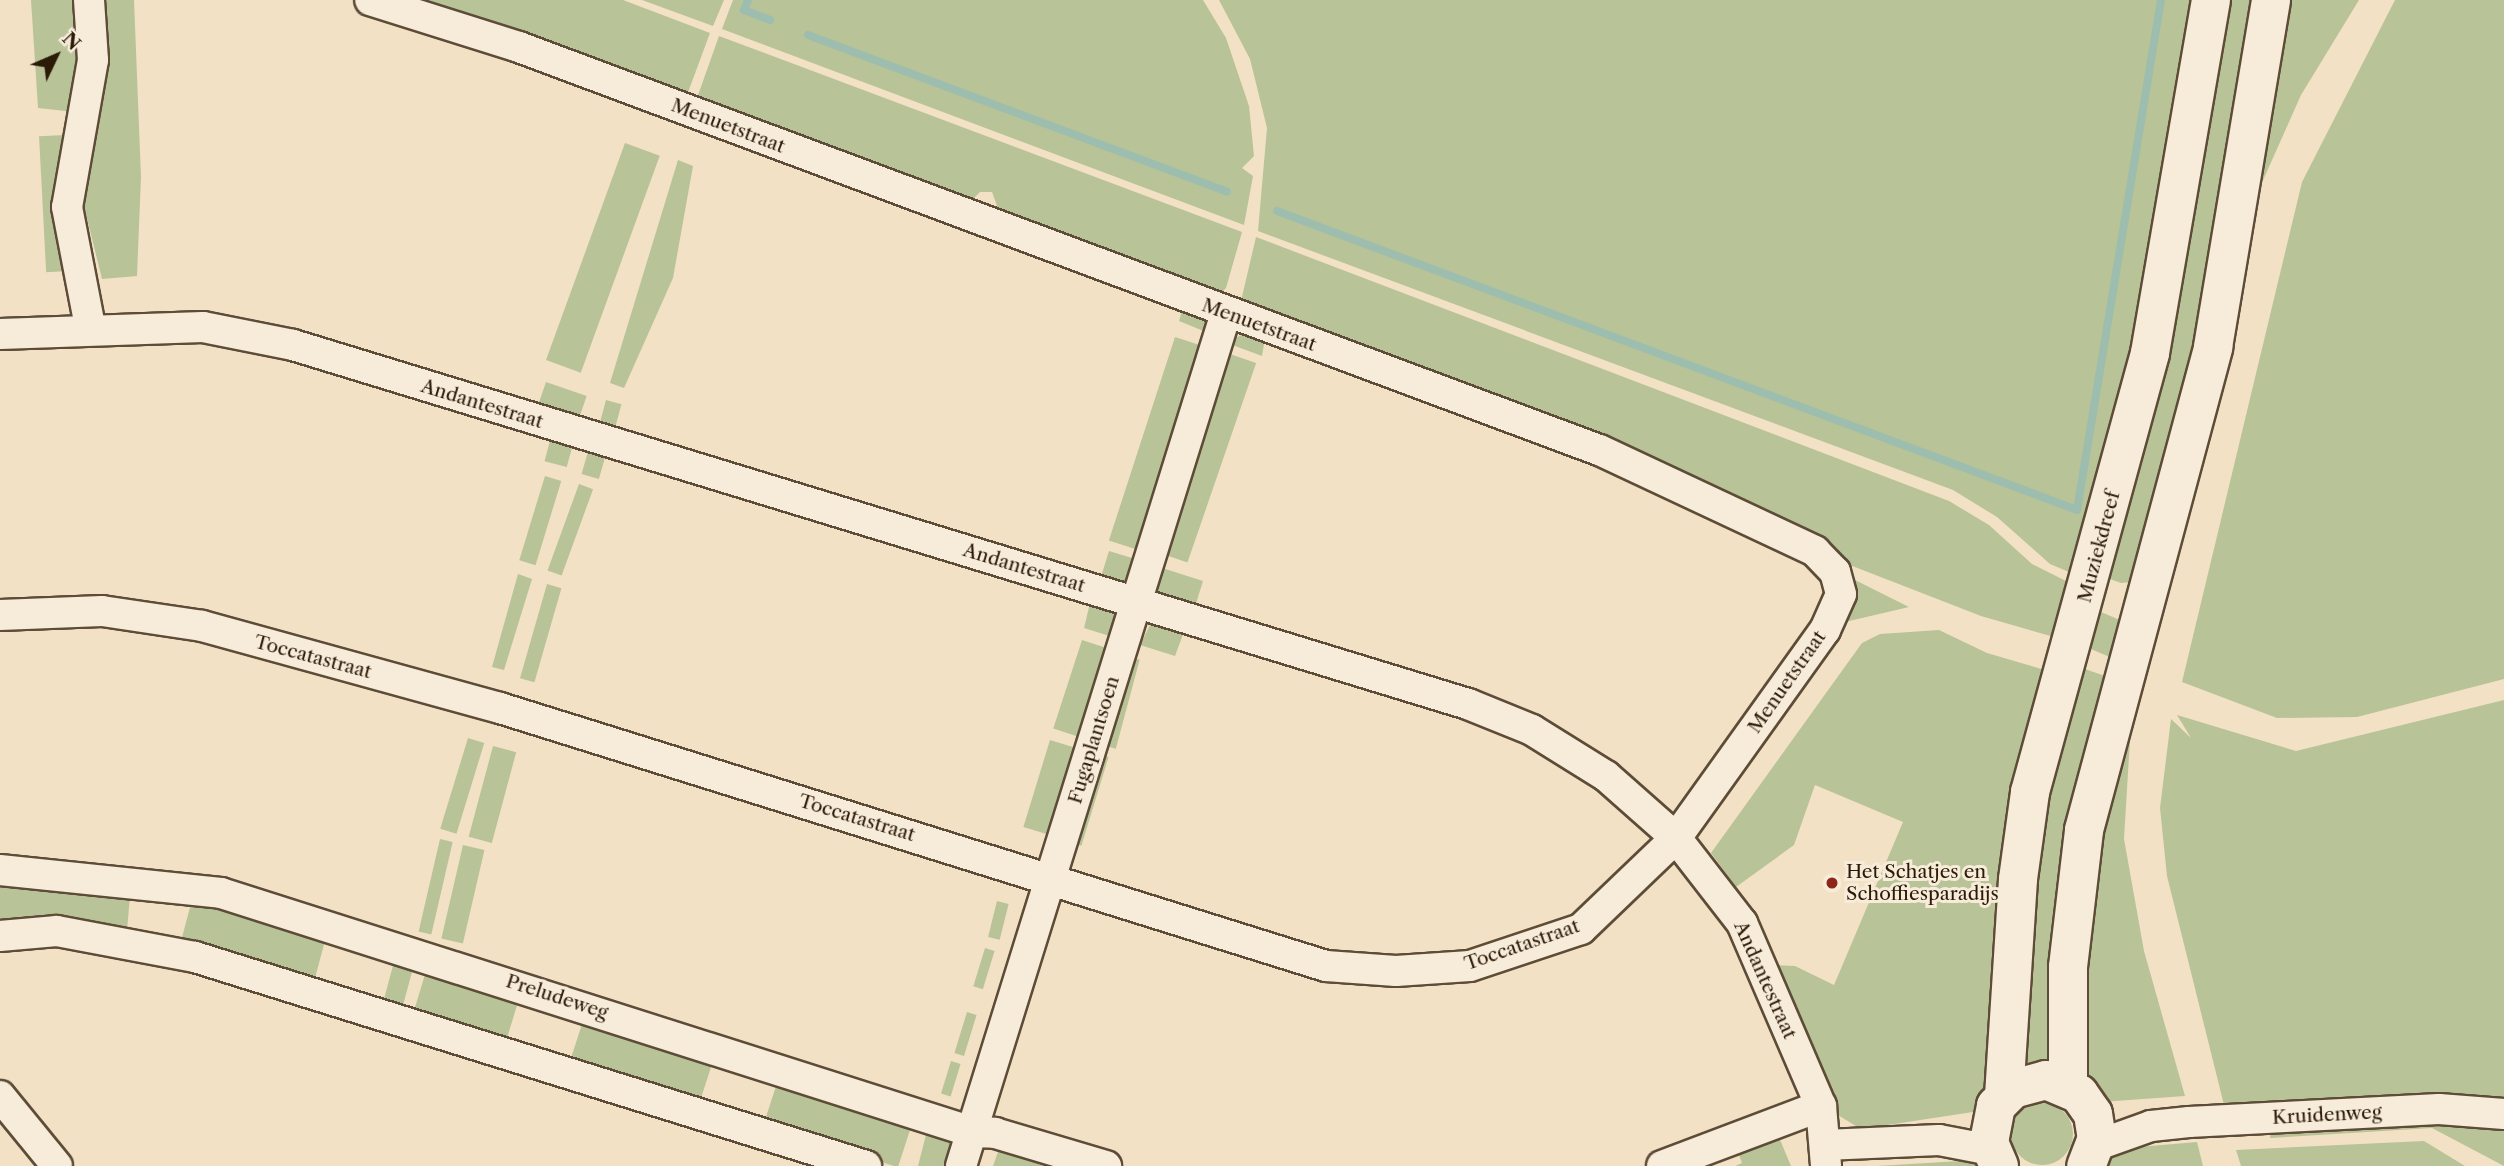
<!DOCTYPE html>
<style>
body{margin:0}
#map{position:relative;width:2504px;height:1166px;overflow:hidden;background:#f3e1c5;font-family:"Libre Caslon Text",serif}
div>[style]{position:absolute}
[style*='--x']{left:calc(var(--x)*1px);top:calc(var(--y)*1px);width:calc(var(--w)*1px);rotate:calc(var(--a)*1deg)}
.green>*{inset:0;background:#b8c397;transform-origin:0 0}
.round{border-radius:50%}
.stream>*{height:8px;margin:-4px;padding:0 4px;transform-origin:4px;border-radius:4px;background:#9dbeae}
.roads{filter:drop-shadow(2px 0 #5d4c37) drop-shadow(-2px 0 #5d4c37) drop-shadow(0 2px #5d4c37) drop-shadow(0 -2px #5d4c37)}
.minor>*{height:30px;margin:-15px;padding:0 15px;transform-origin:15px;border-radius:15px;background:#f7ecd9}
.secondary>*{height:38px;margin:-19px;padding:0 19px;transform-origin:19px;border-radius:19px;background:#f7ecd9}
.dots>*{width:19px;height:19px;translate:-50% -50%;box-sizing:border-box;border:4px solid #f7ecd9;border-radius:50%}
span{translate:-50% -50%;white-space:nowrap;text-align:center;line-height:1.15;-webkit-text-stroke:6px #f7ecd9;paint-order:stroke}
.street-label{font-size:19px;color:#2b1a08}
.poi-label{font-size:19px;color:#2b1a08}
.left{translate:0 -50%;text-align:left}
.north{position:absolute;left:21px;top:21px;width:70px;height:70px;-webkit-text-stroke:5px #f7ecd9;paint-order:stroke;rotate:46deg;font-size:19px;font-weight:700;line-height:28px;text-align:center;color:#2b1a08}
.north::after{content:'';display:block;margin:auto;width:24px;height:32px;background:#2b1a08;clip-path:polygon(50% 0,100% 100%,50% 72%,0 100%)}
</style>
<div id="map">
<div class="green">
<i style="clip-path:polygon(31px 0,81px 0,75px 112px,38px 108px)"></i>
<i style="clip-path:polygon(101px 0,134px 0,141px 177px,137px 276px,102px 279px,81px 194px,102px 89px)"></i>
<i style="clip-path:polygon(421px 0,623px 0,710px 33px,687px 95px)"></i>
<i style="clip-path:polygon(642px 0,724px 0,713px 26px)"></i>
<i style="clip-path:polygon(733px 0,1203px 0,1226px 38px,1249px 106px,1254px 156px,1242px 168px,1253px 176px,1244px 225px,722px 29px)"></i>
<i style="clip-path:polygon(1219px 0,2202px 0,2189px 71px,2174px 97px,2155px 222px,2161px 259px,2076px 575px,2050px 564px,1997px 517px,1953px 490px,1258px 231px,1267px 128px,1250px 59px)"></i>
<i style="clip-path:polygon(2223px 0,2258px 0,2201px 371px,2132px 582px,2121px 583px,2110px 579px,2181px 286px)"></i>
<i style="clip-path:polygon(2283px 0,2359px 0,2301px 95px,2252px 205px)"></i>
<i style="clip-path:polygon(2395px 0,2504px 0,2504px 679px,2357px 717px,2277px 718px,2182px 682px,2302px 182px)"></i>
<i style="clip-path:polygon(719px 36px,1242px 232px,1226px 288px,1220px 294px,1000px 214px,992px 192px,980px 192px,970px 202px,697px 98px)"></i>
<i style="left:65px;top:135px;width:136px;height:26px;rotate:87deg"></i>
<i style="left:625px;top:143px;width:37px;height:231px;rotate:20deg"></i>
<i style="clip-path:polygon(678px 160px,693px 166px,673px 278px,624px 388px,610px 383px)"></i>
<i style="clip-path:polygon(1256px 237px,1949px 501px,1989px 525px,2032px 564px,2076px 586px,2061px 639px,1981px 616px,1842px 562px,1241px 301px)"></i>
<i style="clip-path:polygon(1183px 307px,1209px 320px,1211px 334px,1179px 321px)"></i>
<i style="clip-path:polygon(1248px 331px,1264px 344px,1262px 356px,1227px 343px)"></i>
<i style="left:1175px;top:337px;width:35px;height:214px;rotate:18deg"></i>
<i style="left:1224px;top:352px;width:34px;height:211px;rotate:19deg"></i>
<i style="left:546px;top:382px;width:43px;height:26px;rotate:19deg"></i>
<i style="left:606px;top:400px;width:16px;height:27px;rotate:15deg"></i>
<i style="left:551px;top:437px;width:23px;height:25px;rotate:15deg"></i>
<i style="left:589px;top:448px;width:18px;height:27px;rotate:16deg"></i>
<i style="left:545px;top:476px;width:17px;height:88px;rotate:17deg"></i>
<i style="left:579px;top:484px;width:15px;height:92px;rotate:20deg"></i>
<i style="clip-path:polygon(1109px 551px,1142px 561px,1131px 582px,1100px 580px)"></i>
<i style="clip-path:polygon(1159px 567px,1203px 581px,1194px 610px,1157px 595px)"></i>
<i style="clip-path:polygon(518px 574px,532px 579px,504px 670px,492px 667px)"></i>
<i style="clip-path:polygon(1845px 575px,1909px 607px,1845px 622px,1851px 600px)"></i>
<i style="left:547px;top:584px;width:15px;height:98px;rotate:16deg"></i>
<i style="clip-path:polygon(1091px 599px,1117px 617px,1116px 638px,1084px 628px)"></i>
<i style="left:2101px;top:612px;width:25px;height:38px;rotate:23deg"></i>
<i style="clip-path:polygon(1151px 623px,1185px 629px,1175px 656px,1140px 645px)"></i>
<i style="clip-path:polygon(1939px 630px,1987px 653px,2045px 670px,1993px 1087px,1973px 1112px,1861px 1129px,1836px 1114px,1775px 965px,1795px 966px,1834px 985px,1903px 822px,1815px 785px,1794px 845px,1736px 887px,1711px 853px,1862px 643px,1880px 634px)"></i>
<i style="left:1082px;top:640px;width:33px;height:93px;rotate:18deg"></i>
<i style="left:1129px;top:657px;width:11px;height:92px;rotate:15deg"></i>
<i style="clip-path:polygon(2082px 668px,2105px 676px,2076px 803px,2054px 1064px,2016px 1065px,2027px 923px,2050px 788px)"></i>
<i style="clip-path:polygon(2504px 700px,2504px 1099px,2437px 1095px,2224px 1105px,2167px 876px,2160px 808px,2171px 719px,2191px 738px,2177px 715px,2296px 751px)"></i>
<i style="clip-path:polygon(2131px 723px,2124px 839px,2144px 951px,2185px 1096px,2101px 1102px,2083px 1077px,2086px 899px)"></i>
<i style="left:468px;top:738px;width:17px;height:95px;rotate:17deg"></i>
<i style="left:1050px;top:740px;width:30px;height:91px;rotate:17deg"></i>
<i style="left:493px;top:746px;width:24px;height:94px;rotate:15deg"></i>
<i style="left:1099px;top:754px;width:10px;height:93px;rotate:17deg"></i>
<i style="left:440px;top:839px;width:13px;height:95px;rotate:13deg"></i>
<i style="left:463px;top:845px;width:22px;height:96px;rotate:13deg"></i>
<i style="left:0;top:879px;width:131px;height:45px;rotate:5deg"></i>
<i style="left:192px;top:900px;width:139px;height:46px;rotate:15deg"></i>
<i style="left:997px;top:901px;width:12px;height:37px;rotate:14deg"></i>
<i style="left:985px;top:948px;width:10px;height:40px;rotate:17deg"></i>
<i style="left:395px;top:958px;width:20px;height:47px;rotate:15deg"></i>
<i style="left:427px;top:968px;width:97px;height:48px;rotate:17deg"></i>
<i style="left:967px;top:1012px;width:10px;height:43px;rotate:17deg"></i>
<i style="left:584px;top:1018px;width:136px;height:47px;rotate:18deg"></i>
<i style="left:951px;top:1061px;width:10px;height:34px;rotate:17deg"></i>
<i style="left:778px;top:1080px;width:141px;height:46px;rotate:18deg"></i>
<i class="round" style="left:2011px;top:1103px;width:62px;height:62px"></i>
<i style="clip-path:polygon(2436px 1120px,2504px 1126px,2504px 1166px,2432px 1128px,2270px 1138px,2271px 1129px)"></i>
<i style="clip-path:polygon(928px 1127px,954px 1143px,948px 1166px,918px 1166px)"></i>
<i style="clip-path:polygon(1778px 1135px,1791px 1166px,1735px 1166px,1742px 1163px,1736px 1147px)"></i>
<i style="clip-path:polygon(2424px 1141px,2465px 1166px,2241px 1166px,2236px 1150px)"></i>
<i style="clip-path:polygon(2197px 1142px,2203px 1166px,2100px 1166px,2127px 1148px)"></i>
<i style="clip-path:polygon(999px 1149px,1059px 1166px,993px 1166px)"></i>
<i style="clip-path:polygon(1977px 1160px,1987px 1166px,1877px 1166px)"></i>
</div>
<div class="stream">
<i style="--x:748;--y:0;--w:11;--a:112"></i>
<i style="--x:744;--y:10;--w:28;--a:21"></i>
<i style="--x:808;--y:35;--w:447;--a:20.5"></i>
<i style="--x:1277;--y:211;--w:854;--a:20.49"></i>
<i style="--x:2077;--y:510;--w:517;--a:-80.65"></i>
</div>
<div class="roads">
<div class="minor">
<i style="--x:89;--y:0;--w:60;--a:86.2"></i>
<i style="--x:93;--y:60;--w:149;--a:100"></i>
<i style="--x:67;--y:207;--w:122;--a:79.1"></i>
<i style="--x:0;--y:334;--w:203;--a:-2"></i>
<i style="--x:203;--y:327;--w:92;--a:11.3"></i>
<i style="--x:293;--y:345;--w:1229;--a:16.99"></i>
<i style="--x:1468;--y:704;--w:69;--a:22.1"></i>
<i style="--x:1532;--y:730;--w:87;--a:31.9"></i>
<i style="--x:1606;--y:776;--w:94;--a:41.5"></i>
<i style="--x:1676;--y:838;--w:108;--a:52.2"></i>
<i style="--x:1742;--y:923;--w:199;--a:66.7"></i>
<i style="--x:1821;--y:1106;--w:60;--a:85.2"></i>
<i style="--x:0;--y:615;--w:102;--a:-2.2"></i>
<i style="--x:102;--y:611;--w:101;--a:8.5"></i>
<i style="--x:202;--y:626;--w:309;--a:15.4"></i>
<i style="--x:500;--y:708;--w:865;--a:17.35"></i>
<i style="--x:1326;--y:966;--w:70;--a:4.1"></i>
<i style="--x:1396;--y:971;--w:74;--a:-3.9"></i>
<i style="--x:1470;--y:966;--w:117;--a:-18.4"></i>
<i style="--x:1581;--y:929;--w:132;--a:-43.8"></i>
<i style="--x:1676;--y:838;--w:256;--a:-54.4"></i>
<i style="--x:1825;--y:630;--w:39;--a:-66"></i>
<i style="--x:1841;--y:594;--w:23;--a:-105"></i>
<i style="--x:1835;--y:572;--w:29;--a:-134"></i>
<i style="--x:1815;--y:551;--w:238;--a:-154.9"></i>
<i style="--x:1599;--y:450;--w:1153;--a:-159.54"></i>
<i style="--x:519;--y:47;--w:156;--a:-162.5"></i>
<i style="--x:0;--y:870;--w:222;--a:5.9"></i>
<i style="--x:221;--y:893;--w:788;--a:17.65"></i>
<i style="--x:972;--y:1132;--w:23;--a:2"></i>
<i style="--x:995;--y:1133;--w:116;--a:16.6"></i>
<i style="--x:0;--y:936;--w:57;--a:-5"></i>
<i style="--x:57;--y:931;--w:140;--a:10.7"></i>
<i style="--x:195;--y:957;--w:703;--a:17.3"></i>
<i style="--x:0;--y:1096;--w:90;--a:50.8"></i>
<i style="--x:1825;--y:1145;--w:114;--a:-2.5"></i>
<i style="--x:1939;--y:1140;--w:53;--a:10.9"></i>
<i style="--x:2095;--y:1146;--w:59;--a:-19.7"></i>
<i style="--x:2151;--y:1126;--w:38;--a:-6"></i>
<i style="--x:2189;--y:1122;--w:250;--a:-3"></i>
<i style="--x:2439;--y:1109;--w:65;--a:4.4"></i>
<i style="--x:961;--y:1166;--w:893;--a:-72.74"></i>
<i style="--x:1662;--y:1166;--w:170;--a:-20.7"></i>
</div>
<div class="secondary">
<i style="--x:2068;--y:1086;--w:119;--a:-90"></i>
<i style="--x:2068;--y:967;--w:138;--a:-83.3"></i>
<i style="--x:2084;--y:830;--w:500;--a:-75"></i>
<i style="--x:2213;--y:347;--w:352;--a:-80.5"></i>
<i style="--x:2004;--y:1096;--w:217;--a:-86.3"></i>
<i style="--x:2018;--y:879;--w:88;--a:-82.1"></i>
<i style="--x:2030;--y:792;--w:455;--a:-74.7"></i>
<i style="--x:2150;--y:353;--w:358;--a:-80.2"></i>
<i style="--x:1999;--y:1166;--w:26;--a:-113"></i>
<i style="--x:1989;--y:1142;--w:37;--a:-79"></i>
<i style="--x:1996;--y:1106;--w:24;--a:-45"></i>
<i style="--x:2013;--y:1089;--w:34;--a:-15"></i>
<i style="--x:2046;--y:1080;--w:36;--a:23"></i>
<i style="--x:2079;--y:1094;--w:24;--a:55"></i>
<i style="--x:2093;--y:1114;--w:24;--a:81"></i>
<i style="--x:2097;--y:1138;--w:30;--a:111"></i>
</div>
</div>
<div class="dots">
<i style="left:1832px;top:883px;background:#8f2418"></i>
</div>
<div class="street-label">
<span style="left:728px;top:126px;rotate:21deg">Menuetstraat</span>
<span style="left:1259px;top:325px;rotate:20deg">Menuetstraat</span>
<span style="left:482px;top:404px;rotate:17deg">Andantestraat</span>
<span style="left:2099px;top:547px;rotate:-75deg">Muziekdreef</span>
<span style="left:1024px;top:568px;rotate:17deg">Andantestraat</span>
<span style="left:313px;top:657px;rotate:15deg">Toccatastraat</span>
<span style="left:1787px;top:682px;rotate:-55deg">Menuetstraat</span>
<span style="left:1094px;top:740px;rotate:-73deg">Fugaplantsoen</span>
<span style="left:857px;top:818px;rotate:17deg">Toccatastraat</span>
<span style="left:1522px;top:945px;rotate:-19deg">Toccatastraat</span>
<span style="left:1765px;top:980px;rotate:66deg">Andantestraat</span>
<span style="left:557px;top:997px;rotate:18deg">Preludeweg</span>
<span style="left:2327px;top:1115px;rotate:-3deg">Kruidenweg</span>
</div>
<div class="poi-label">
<span class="left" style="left:1846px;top:883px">Het Schatjes en<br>Schoffiesparadijs</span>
</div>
<div class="north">N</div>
</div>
